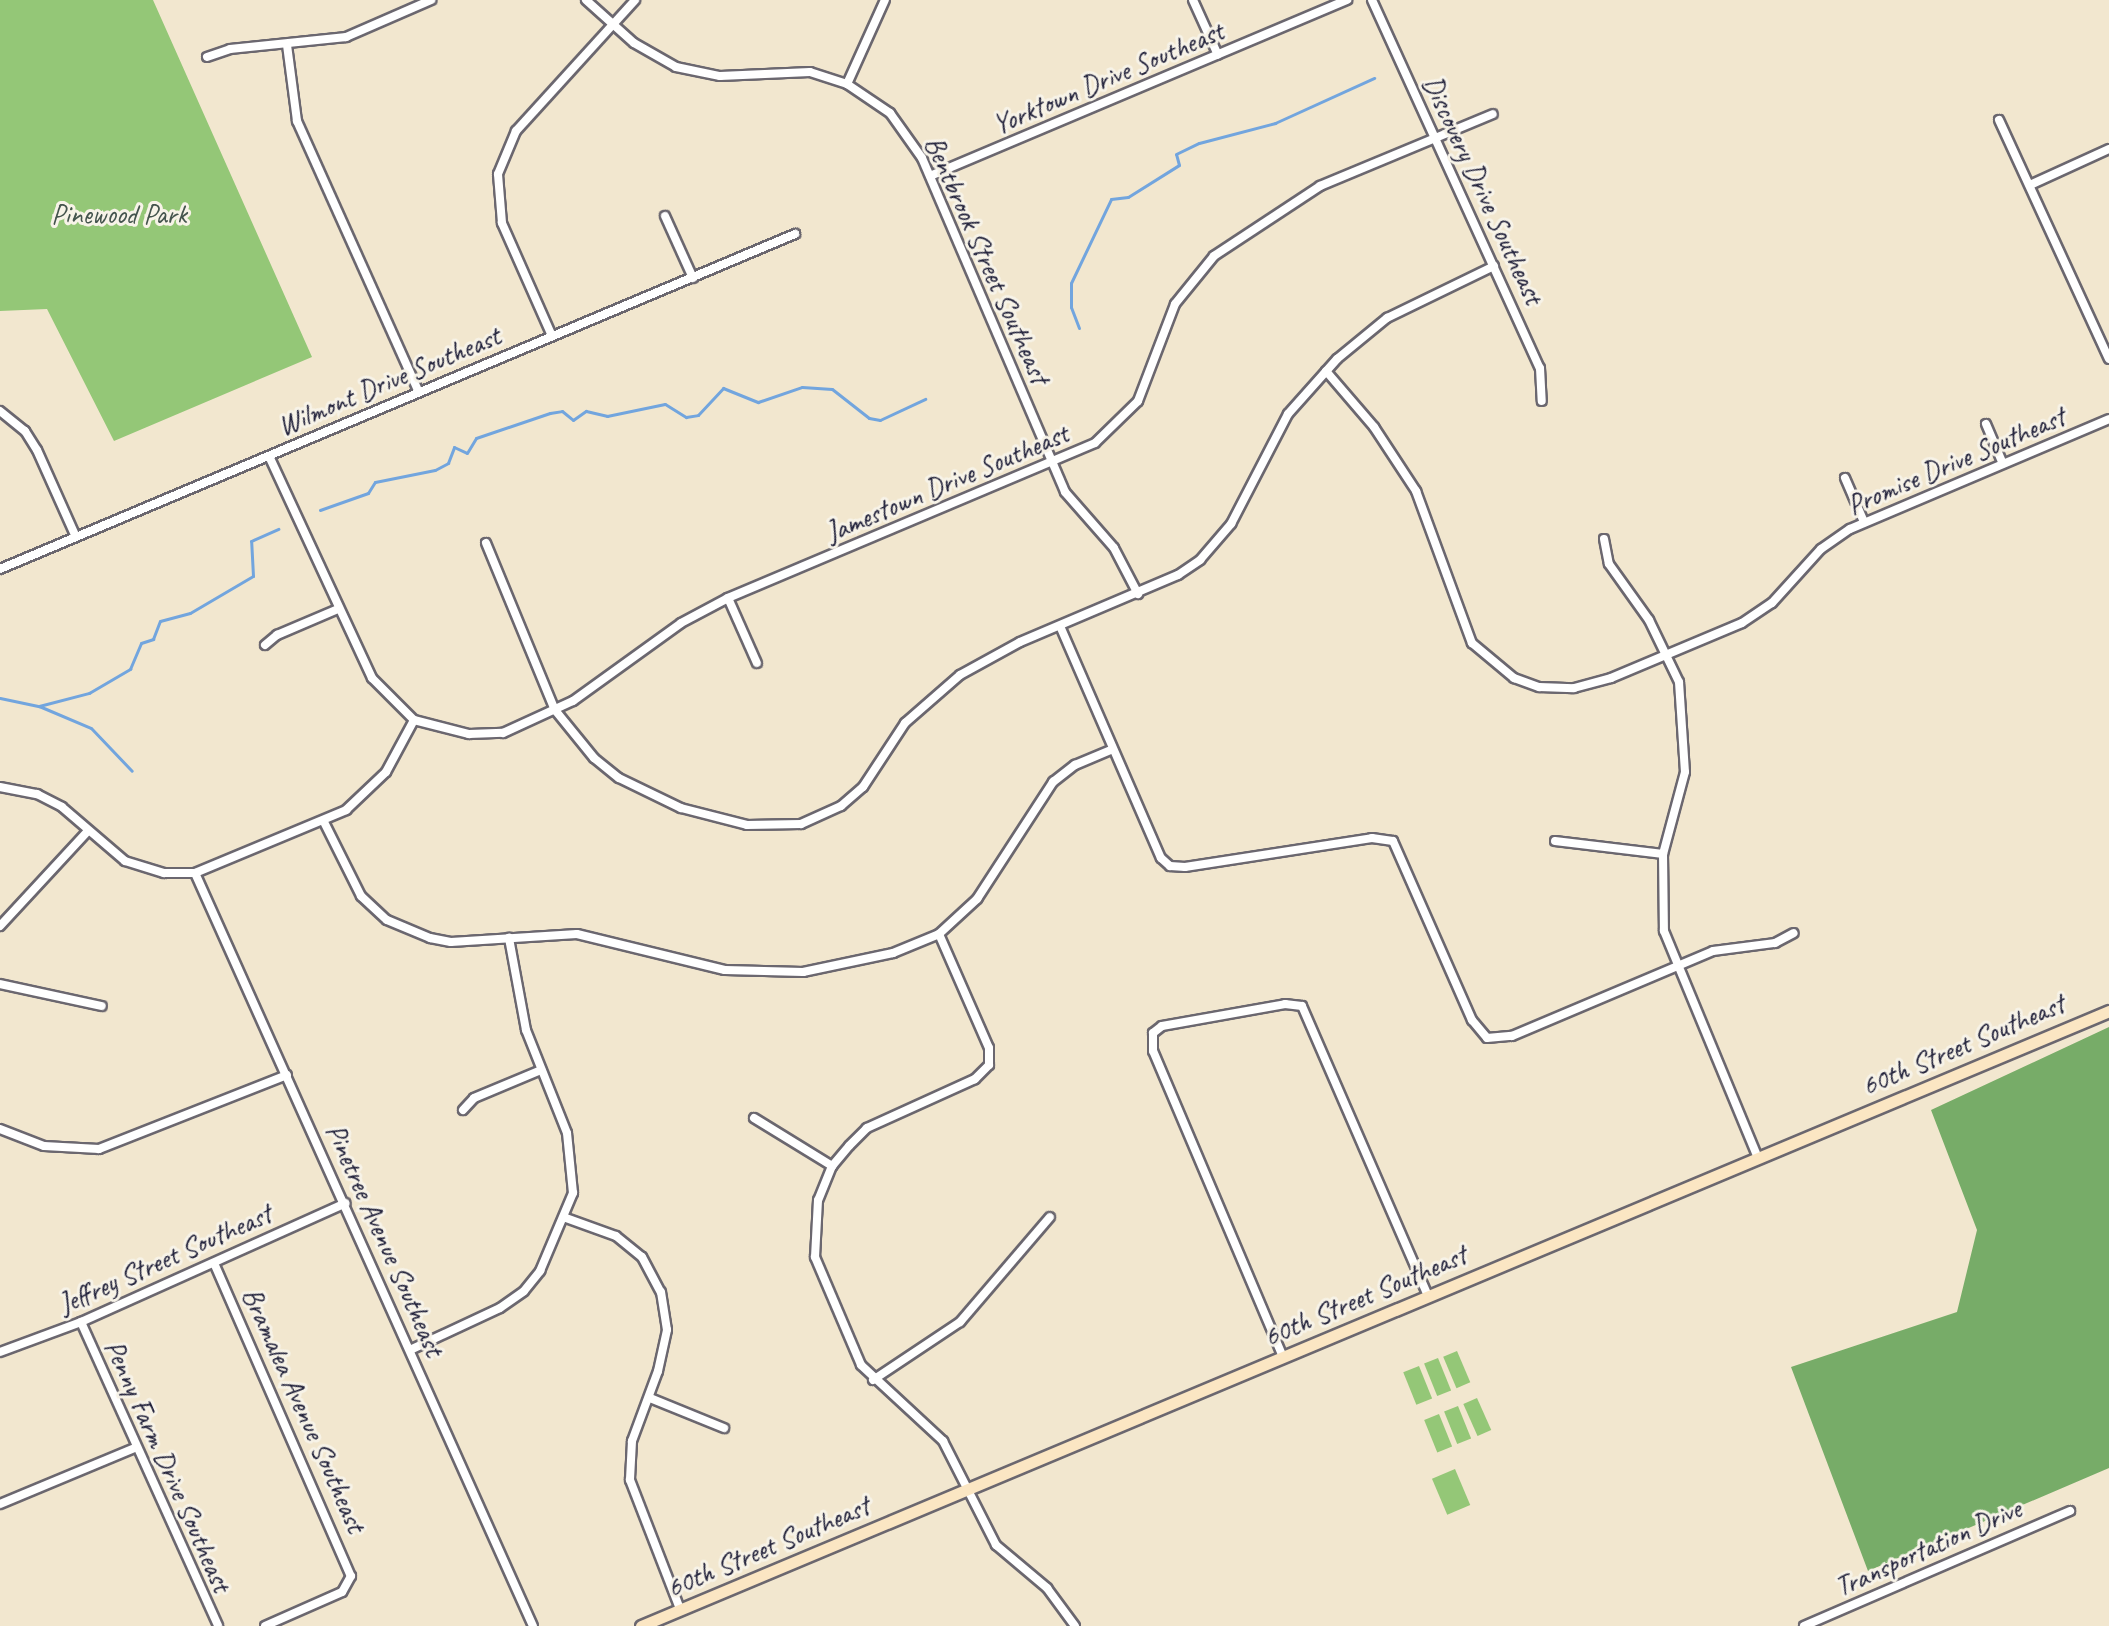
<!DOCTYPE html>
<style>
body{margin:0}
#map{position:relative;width:2109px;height:1626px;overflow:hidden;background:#f2e7cf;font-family:Caveat,sans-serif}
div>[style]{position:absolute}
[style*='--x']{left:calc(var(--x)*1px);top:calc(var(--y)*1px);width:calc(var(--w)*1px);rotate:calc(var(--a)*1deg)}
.green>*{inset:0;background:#94c777;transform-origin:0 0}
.forest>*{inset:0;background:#77ac68}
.stream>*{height:3px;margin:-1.5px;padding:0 1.5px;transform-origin:1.5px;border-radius:1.5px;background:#72a5de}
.roads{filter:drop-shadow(2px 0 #6b676f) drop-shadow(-2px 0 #6b676f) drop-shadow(0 2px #6b676f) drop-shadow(0 -2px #6b676f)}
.minor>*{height:8px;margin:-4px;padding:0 4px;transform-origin:4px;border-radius:4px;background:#fff}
.secondary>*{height:11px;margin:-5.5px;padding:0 5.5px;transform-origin:5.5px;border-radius:5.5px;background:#fbe6c3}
span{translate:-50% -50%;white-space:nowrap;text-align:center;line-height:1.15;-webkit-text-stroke:6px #f7f3e8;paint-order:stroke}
.street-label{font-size:28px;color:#22223b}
.park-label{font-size:28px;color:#44544d}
</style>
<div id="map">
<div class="green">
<i style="clip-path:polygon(0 0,153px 0,312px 357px,114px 441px,47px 309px,0 311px)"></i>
<i style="left:1457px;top:1351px;width:34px;height:15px;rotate:67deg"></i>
<i style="left:1438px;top:1358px;width:35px;height:15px;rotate:68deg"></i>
<i style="left:1419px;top:1366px;width:35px;height:17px;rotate:68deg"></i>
<i style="left:1477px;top:1398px;width:35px;height:15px;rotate:66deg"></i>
<i style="left:1458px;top:1406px;width:35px;height:15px;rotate:68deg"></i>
<i style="left:1439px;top:1414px;width:35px;height:16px;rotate:68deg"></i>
<i style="left:1455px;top:1469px;width:39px;height:25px;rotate:67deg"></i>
</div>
<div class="forest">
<i style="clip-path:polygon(2109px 1027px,2109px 1468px,1868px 1571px,1791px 1367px,1957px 1312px,1977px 1230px,1931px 1110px)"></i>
</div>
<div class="stream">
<i style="--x:1079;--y:328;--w:22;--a:-111"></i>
<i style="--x:1071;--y:307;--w:24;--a:-90"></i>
<i style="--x:1071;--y:283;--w:93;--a:-64.5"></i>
<i style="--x:1111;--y:199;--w:17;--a:-7"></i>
<i style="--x:1128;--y:197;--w:60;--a:-32.1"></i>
<i style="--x:1179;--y:165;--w:11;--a:-105"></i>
<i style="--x:1176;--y:154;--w:25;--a:-26"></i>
<i style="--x:1199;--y:143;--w:79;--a:-14.7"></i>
<i style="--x:1275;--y:123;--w:109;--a:-24.4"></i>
<i style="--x:320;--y:510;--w:51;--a:-19.5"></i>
<i style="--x:368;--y:493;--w:13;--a:-58"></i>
<i style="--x:375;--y:482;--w:61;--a:-11.3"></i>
<i style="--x:435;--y:470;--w:15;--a:-28"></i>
<i style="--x:448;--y:463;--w:17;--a:-69"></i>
<i style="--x:454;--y:447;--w:14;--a:25"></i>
<i style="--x:467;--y:453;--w:17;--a:-59"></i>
<i style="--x:476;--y:438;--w:78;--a:-18.7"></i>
<i style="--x:550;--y:413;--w:12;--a:-9"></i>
<i style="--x:562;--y:411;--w:14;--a:39"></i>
<i style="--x:573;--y:420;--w:16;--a:-35"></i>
<i style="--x:586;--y:411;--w:22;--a:13"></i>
<i style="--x:607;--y:416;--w:59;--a:-11.7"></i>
<i style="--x:665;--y:404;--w:25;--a:32"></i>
<i style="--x:686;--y:417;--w:12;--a:-9"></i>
<i style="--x:698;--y:415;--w:37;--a:-47"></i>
<i style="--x:723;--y:388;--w:38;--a:22"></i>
<i style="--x:758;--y:402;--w:46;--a:-18.8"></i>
<i style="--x:802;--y:387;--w:30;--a:4"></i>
<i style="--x:832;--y:389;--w:47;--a:38.1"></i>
<i style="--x:869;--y:418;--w:11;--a:10"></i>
<i style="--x:880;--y:420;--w:50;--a:-25"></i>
<i style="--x:0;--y:698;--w:40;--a:12"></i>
<i style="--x:39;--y:706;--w:56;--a:22.9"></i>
<i style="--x:91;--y:728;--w:59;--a:46.4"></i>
<i style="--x:39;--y:706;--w:52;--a:-14.6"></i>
<i style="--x:89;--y:693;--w:48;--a:-30.3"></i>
<i style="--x:130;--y:669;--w:28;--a:-67"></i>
<i style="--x:141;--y:643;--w:13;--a:-18"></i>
<i style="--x:153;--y:639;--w:19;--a:-69"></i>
<i style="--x:160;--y:621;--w:31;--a:-15"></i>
<i style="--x:190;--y:613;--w:73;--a:-30.4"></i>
<i style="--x:253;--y:576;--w:35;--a:-93"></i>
<i style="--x:251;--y:541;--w:30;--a:-24"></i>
</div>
<div class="roads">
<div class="minor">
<i style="--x:586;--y:0;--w:64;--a:41.9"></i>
<i style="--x:634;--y:43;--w:48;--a:29.7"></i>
<i style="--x:676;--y:67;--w:45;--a:11.6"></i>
<i style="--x:720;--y:76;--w:90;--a:-2.5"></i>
<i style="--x:810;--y:72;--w:39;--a:18"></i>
<i style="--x:847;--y:84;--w:52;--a:34"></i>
<i style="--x:890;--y:113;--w:55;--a:54.6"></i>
<i style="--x:922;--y:158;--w:363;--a:66.8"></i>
<i style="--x:1065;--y:492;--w:74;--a:48.8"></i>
<i style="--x:1114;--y:548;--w:52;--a:62.4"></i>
<i style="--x:1193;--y:0;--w:60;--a:65.6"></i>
<i style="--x:1372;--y:0;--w:405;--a:65.5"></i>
<i style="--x:1540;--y:368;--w:33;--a:87"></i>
<i style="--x:287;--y:45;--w:77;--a:82.5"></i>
<i style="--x:297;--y:121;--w:297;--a:65.8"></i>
<i style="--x:207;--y:57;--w:24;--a:-19"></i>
<i style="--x:230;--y:49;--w:117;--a:-5.9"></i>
<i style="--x:346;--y:37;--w:93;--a:-23.5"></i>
<i style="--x:847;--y:84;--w:92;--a:-65.7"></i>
<i style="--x:1999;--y:120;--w:263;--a:65.3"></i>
<i style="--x:930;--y:176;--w:453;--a:-22.9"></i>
<i style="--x:2030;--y:185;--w:87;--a:-24.5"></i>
<i style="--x:665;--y:216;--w:68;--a:65.7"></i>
<i style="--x:552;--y:336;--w:124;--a:-113.9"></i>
<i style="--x:502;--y:223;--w:49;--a:-94.7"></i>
<i style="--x:498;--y:174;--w:47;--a:-67.3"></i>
<i style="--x:516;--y:131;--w:177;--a:-47.7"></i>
<i style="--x:1326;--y:371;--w:74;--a:49.4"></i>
<i style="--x:1374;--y:427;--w:77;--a:56.7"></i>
<i style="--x:1416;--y:491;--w:162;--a:69.8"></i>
<i style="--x:1472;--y:643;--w:55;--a:39.8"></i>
<i style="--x:1514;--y:678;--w:27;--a:20"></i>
<i style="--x:1539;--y:687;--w:35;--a:2"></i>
<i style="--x:1574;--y:688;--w:38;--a:-15"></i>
<i style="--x:1611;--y:678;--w:142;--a:-22.8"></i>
<i style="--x:1742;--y:623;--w:36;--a:-34"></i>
<i style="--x:1772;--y:603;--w:73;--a:-47.8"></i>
<i style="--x:1821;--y:549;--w:35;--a:-35"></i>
<i style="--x:1850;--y:529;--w:281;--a:-23"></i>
<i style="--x:0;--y:411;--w:32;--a:39"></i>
<i style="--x:25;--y:431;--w:22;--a:58"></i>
<i style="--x:37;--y:450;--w:95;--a:65.9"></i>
<i style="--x:1986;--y:424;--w:43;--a:67"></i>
<i style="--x:269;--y:456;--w:245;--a:65.1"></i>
<i style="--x:372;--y:678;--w:59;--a:45"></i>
<i style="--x:414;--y:720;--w:57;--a:14.3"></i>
<i style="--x:469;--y:734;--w:34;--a:-2"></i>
<i style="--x:503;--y:733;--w:77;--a:-24.6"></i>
<i style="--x:573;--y:701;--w:133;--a:-35.8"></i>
<i style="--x:681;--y:623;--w:53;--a:-28"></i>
<i style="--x:728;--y:598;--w:398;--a:-22.9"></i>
<i style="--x:1095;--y:443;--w:60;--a:-44.3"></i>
<i style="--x:1138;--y:401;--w:104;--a:-69.1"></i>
<i style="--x:1175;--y:304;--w:62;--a:-50.9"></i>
<i style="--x:1214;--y:256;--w:127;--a:-33.4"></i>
<i style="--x:1320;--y:186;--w:187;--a:-22.6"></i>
<i style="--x:1845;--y:478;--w:48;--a:66.6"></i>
<i style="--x:1604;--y:539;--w:25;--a:79"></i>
<i style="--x:1609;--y:564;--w:69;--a:54.5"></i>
<i style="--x:1649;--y:620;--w:69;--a:64.2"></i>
<i style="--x:1679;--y:682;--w:90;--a:86.2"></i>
<i style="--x:1685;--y:772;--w:85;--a:105"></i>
<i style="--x:1663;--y:854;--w:77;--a:89.3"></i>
<i style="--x:1664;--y:931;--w:243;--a:67.5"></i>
<i style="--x:486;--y:543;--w:181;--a:67.6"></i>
<i style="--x:555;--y:710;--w:62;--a:50.9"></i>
<i style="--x:594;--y:758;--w:32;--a:39"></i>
<i style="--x:619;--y:778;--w:69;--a:25.8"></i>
<i style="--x:681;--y:808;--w:68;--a:14.4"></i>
<i style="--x:747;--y:825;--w:54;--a:-1.1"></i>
<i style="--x:801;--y:824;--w:44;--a:-24.2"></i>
<i style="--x:841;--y:806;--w:29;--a:-41"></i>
<i style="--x:863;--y:787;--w:77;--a:-56.7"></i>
<i style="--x:905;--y:723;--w:73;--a:-41.1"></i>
<i style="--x:960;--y:675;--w:68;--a:-28.8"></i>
<i style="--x:1020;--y:642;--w:172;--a:-23"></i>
<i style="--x:1178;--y:575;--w:27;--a:-34"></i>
<i style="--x:1200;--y:560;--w:48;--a:-49.3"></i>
<i style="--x:1231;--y:524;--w:124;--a:-62.6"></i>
<i style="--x:1288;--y:414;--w:74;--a:-48.3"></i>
<i style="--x:1337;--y:359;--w:65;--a:-39.4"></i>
<i style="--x:1387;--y:318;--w:119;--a:-25.9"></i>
<i style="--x:0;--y:569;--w:863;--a:-22.85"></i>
<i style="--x:728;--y:598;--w:71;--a:66"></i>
<i style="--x:1060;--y:626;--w:253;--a:66.5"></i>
<i style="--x:1161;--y:858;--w:12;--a:42"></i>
<i style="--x:1170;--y:866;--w:15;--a:4"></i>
<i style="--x:1185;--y:867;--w:189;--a:-8.8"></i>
<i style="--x:1372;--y:838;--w:21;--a:8"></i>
<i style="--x:1393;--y:841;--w:196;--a:66.2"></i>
<i style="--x:1472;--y:1020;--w:23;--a:50"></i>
<i style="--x:1487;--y:1038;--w:25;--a:-5"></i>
<i style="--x:1512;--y:1036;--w:218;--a:-22.9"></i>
<i style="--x:1713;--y:951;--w:63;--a:-7.4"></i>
<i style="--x:1775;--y:943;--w:21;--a:-28"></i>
<i style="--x:265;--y:645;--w:16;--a:-40"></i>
<i style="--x:277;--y:635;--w:66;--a:-23.1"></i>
<i style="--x:0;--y:787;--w:38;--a:11"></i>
<i style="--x:37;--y:794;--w:28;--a:27"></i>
<i style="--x:62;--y:807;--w:83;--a:40.6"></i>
<i style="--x:125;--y:861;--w:41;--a:17.1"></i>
<i style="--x:164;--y:873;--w:31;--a:0"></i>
<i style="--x:195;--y:873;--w:164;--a:-22.6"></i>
<i style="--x:346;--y:810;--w:55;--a:-43.5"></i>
<i style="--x:386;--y:772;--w:59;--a:-61.7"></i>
<i style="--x:324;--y:822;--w:83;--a:63.4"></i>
<i style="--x:361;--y:896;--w:35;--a:43"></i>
<i style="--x:387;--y:920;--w:47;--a:22.7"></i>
<i style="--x:430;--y:938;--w:21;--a:11"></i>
<i style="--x:451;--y:942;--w:126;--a:-3.6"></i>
<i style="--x:577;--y:934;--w:152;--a:13.7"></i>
<i style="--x:725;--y:970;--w:78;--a:1.5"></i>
<i style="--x:803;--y:972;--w:92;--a:-11.9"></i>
<i style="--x:893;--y:953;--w:50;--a:-22.4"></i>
<i style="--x:939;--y:934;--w:52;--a:-42.6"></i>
<i style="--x:977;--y:899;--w:140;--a:-57"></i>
<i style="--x:1053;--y:782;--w:28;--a:-38"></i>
<i style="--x:1075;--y:765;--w:41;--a:-22.8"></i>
<i style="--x:1555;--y:841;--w:109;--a:6.9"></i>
<i style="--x:195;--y:873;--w:825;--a:65.83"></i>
<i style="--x:0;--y:926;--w:128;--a:-47.2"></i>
<i style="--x:939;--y:934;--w:124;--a:66.3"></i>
<i style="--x:989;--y:1048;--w:17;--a:90"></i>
<i style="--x:989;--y:1065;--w:20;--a:135"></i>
<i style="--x:975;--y:1079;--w:119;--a:155.6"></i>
<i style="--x:867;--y:1128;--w:25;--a:135"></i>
<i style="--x:849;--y:1146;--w:26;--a:130"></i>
<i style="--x:832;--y:1166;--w:37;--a:112"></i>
<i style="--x:818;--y:1200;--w:57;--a:93"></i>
<i style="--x:815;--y:1257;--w:117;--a:66.9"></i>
<i style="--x:861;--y:1365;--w:112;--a:42.8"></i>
<i style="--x:943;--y:1441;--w:117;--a:63"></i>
<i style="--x:996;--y:1545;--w:67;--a:40.1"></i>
<i style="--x:1047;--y:1588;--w:47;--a:53.6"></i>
<i style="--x:0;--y:984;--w:104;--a:12.2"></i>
<i style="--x:463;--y:1110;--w:16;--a:-47"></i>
<i style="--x:474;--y:1098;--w:73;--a:-22.7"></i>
<i style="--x:754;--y:1118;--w:92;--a:31.6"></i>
<i style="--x:0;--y:1129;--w:47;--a:21.1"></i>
<i style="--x:44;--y:1146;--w:55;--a:3.1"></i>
<i style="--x:99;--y:1149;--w:202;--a:-21.5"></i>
<i style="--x:566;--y:1218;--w:53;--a:19.8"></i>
<i style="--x:616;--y:1236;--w:33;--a:39"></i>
<i style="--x:642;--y:1257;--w:40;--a:62"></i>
<i style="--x:661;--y:1292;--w:38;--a:81"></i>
<i style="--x:667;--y:1330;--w:42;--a:102.4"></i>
<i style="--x:658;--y:1371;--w:75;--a:110.4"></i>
<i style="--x:632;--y:1441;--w:39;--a:93"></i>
<i style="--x:630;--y:1480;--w:138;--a:68.8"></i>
<i style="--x:214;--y:1263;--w:342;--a:66.4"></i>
<i style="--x:351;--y:1576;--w:18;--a:119"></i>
<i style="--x:342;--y:1592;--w:84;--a:156.2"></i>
<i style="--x:81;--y:1322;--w:333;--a:65.7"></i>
<i style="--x:410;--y:1350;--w:99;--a:-25"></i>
<i style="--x:500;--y:1308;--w:29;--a:-35"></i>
<i style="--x:524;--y:1291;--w:26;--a:-51"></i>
<i style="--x:540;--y:1271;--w:85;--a:-67.1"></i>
<i style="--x:573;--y:1193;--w:60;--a:-95.7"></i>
<i style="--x:567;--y:1133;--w:111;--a:-111.7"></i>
<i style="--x:526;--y:1030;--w:94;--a:-100.5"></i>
<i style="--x:0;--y:1352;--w:86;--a:-20.3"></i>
<i style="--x:81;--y:1322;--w:290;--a:-24.2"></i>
<i style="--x:1283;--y:1357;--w:332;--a:-113"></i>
<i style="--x:1153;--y:1051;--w:18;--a:-90"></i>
<i style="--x:1153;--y:1033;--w:11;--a:-38"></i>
<i style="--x:1162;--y:1026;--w:125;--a:-10.1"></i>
<i style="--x:1285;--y:1004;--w:17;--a:7"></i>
<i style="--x:1302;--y:1006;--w:316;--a:66.5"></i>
<i style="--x:873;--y:1380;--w:105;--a:-33.7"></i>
<i style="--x:960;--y:1322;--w:138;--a:-49.4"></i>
<i style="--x:650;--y:1398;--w:80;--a:22.1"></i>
<i style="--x:0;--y:1504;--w:148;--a:-22.6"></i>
<i style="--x:1804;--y:1626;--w:290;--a:-23.4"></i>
</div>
<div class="secondary">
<i style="--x:641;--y:1626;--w:1592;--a:-22.73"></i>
</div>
</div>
<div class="street-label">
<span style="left:1108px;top:78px;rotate:-23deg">Yorktown Drive Southeast</span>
<span style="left:1483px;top:190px;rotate:65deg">Discovery Drive Southeast</span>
<span style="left:987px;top:260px;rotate:66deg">Bentbrook Street Southeast</span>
<span style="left:389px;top:381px;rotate:-23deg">Wilmont Drive Southeast</span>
<span style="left:1956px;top:461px;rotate:-23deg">Promise Drive Southeast</span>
<span style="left:947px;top:483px;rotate:-23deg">Jamestown Drive Southeast</span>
<span style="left:1963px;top:1045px;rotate:-23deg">60th Street Southeast</span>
<span style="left:385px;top:1240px;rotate:66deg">Pinetree Avenue Southeast</span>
<span style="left:165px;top:1259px;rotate:-24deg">Jeffrey Street Southeast</span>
<span style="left:1365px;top:1296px;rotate:-23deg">60th Street Southeast</span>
<span style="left:304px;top:1410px;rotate:66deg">Bramalea Avenue Southeast</span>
<span style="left:168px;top:1466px;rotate:66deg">Penny Farm Drive Southeast</span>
<span style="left:768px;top:1547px;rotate:-23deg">60th Street Southeast</span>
<span style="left:1928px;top:1548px;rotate:-24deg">Transportation Drive</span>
</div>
<div class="park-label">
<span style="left:119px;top:214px">Pinewood Park</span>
</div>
</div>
